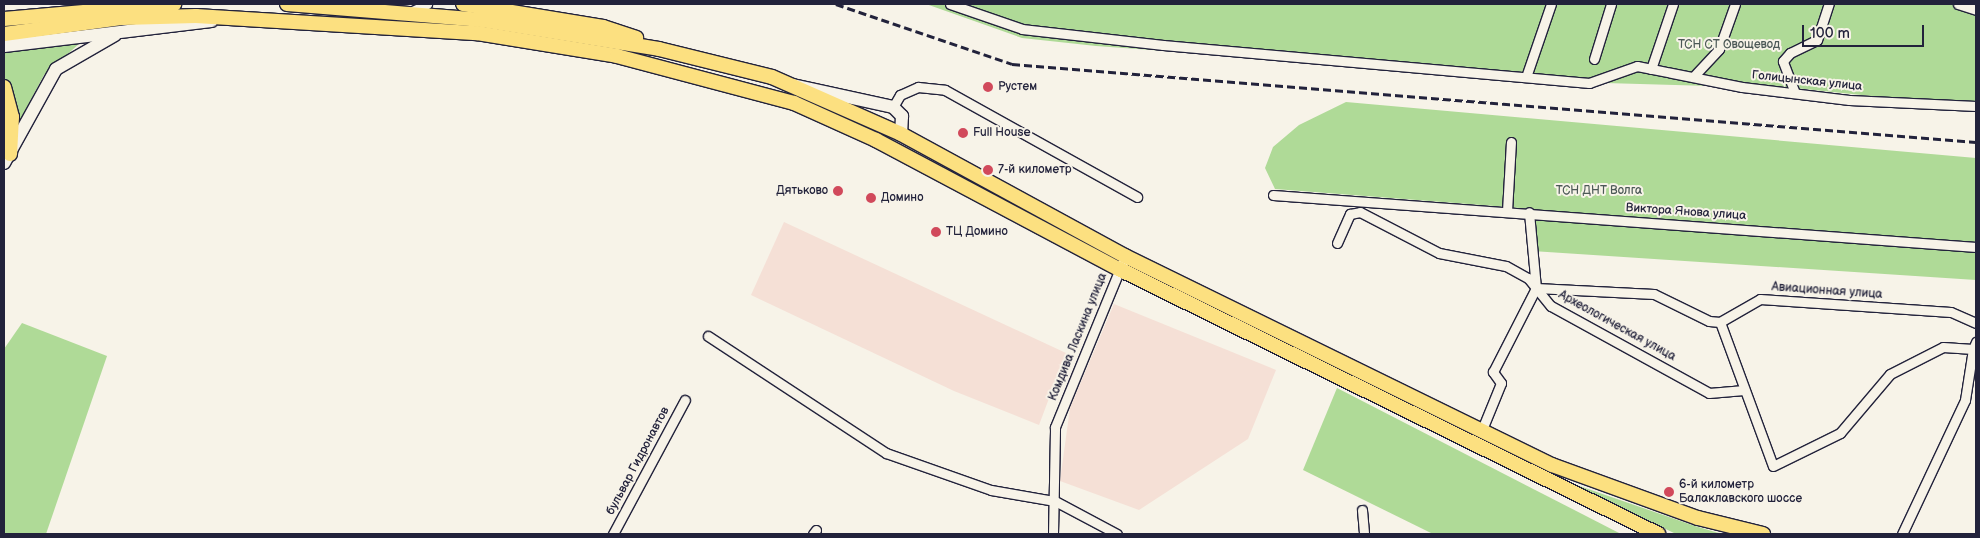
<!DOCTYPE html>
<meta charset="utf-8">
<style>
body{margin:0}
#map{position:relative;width:1980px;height:538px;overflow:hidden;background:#f7f3e8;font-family:"Balsamiq Sans",sans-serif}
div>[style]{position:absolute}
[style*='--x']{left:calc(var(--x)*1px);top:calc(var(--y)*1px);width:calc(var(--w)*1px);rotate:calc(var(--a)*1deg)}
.built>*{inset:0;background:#f5e0d6}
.green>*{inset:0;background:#afda97}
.roads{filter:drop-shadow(1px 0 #22223b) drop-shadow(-1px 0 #22223b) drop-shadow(0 1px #22223b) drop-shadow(0 -1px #22223b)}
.street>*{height:9px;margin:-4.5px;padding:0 4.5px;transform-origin:4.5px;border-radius:4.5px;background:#f7f3e8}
.secondary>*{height:12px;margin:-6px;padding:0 6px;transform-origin:6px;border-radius:6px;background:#f7f3e8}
.primary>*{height:14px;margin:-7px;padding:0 7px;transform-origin:7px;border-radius:7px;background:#fce080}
.rail>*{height:2.5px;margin-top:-1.25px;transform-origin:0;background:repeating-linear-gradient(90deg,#22223b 0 8px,transparent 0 12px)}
.dots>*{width:14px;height:14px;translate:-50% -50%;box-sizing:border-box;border:2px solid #f7f3e8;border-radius:50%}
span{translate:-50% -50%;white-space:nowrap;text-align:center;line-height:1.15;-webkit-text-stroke:4px #f7f3e8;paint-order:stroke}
.park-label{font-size:12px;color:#4c5957}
.street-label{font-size:12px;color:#22223b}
.poi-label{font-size:12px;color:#22223b}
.left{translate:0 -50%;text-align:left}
.right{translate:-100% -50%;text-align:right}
.frame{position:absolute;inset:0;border:5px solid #22223b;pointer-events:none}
.scale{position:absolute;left:1802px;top:25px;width:122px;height:22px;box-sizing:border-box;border:2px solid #22223b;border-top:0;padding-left:6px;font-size:15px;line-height:18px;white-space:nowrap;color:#22223b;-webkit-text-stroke:4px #f7f3e8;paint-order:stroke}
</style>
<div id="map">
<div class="built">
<i style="clip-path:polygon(784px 222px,1066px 353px,1039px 425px,954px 391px,751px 295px)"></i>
<i style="clip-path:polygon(1114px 304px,1276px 370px,1248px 439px,1139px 510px,1060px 481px,1070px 408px)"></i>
</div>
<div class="green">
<i style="clip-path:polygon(926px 4px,1832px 4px,1821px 39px,1779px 64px,1784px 88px,1605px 83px,1096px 46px,1022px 38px)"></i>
<i style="clip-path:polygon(1835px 4px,1976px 4px,1976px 107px,1785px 87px,1791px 57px,1823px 41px)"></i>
<i style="clip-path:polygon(80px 43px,44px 75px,20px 120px,4px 80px,4px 51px)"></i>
<i style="clip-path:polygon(1346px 102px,1976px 158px,1976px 280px,1532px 251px,1533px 209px,1275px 189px,1265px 168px,1273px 147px,1299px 125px)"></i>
<i style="clip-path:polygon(22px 323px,107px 356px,46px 534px,4px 534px,4px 349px)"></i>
<i style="clip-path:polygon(1337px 388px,1621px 534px,1433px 534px,1303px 470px)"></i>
<i style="clip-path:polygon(1568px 482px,1695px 526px,1722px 534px,1676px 534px)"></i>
</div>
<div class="roads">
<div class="street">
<i style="--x:950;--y:4;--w:76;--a:19.1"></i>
<i style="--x:1022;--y:29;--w:142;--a:6.5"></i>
<i style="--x:1163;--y:45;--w:428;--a:5.1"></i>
<i style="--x:1589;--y:83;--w:51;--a:-19.5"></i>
<i style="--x:1637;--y:66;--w:107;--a:11.3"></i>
<i style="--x:1742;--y:87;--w:108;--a:6.9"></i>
<i style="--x:1849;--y:100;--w:127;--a:2.7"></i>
<i style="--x:1958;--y:4;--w:19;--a:18"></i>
<i style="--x:410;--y:12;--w:19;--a:-25"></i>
<i style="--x:1594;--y:59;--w:58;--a:-72.8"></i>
<i style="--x:1651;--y:69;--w:69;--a:-71.3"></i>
<i style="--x:1526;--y:77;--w:77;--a:-71.1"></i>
<i style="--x:1693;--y:77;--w:38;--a:-47"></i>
<i style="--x:1719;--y:49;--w:48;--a:-70.4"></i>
<i style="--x:1795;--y:93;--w:34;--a:-111"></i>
<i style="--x:1783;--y:61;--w:11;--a:-49"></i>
<i style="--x:1790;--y:53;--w:30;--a:-26"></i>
<i style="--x:1817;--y:40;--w:38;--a:-72"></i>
<i style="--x:893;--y:107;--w:14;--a:-60"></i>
<i style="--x:900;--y:95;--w:20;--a:-24"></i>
<i style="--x:918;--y:87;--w:27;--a:6"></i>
<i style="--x:945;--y:90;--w:220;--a:29.1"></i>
<i style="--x:1273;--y:195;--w:705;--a:4.23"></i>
<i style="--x:1507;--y:211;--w:69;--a:-86.7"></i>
<i style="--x:1337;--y:243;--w:32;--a:-66"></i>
<i style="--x:1350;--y:214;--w:10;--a:-11"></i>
<i style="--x:1360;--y:212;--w:89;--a:27.4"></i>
<i style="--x:1439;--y:253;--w:68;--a:11"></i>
<i style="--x:1506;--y:266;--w:25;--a:29"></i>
<i style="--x:1528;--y:278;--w:36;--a:51"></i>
<i style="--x:1551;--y:306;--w:180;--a:28.8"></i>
<i style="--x:1709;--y:393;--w:35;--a:-5"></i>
<i style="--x:1536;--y:288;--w:118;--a:2.9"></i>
<i style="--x:1654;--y:294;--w:61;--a:26.1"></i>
<i style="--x:1709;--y:321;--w:11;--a:5"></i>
<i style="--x:1720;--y:322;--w:46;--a:-29.9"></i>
<i style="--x:1760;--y:299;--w:191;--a:3.9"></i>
<i style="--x:1951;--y:312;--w:27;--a:24"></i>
<i style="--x:1720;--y:322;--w:153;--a:69.8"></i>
<i style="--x:1773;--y:466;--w:75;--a:-26.2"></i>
<i style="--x:1840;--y:433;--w:77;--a:-49.7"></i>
<i style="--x:1890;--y:374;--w:59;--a:-27"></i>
<i style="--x:1943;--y:347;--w:30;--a:4"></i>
<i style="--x:1973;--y:349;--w:8;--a:-67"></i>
<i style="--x:708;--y:336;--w:213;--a:33.3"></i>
<i style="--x:886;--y:453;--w:111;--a:19.4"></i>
<i style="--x:991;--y:490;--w:65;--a:9.8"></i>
<i style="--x:1055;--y:501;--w:70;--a:28"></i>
<i style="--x:1481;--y:432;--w:53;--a:-67.8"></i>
<i style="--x:1501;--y:383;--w:14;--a:-126"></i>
<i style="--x:1493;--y:372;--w:94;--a:-62.9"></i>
<i style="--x:1536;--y:288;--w:76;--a:-95.3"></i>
<i style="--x:1362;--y:510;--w:24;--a:85"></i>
<i style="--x:613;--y:534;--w:152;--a:-61.8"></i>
<i style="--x:813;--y:534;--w:5;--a:-53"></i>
<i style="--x:1053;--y:534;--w:107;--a:-88.9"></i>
<i style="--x:1055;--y:427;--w:185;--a:-67.7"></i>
<i style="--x:1902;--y:534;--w:148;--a:-64.8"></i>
<i style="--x:1965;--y:400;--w:52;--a:-81.1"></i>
</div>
<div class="secondary">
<i style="--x:4;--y:46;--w:209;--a:-6.9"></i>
<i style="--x:793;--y:85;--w:102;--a:12.4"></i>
<i style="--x:893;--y:107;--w:13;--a:45"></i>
<i style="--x:902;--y:116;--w:18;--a:93"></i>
<i style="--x:4;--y:163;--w:107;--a:-61"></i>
<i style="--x:56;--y:69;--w:68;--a:-30"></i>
</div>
<div class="primary">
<i style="--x:287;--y:4;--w:196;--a:4.7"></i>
<i style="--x:482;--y:20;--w:179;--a:9.3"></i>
<i style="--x:659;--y:49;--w:116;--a:13.9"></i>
<i style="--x:772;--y:77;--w:141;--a:23.8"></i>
<i style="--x:901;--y:134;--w:255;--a:28.6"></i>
<i style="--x:1125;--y:256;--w:475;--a:26.1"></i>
<i style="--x:1552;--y:465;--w:155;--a:20"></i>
<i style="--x:1698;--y:518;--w:67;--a:13.8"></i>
<i style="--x:463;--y:4;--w:142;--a:9.3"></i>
<i style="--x:603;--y:27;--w:35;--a:18"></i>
<i style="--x:4;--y:19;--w:171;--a:-5"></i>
<i style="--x:4;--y:34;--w:120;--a:-7.7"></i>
<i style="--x:123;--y:18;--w:73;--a:-1.6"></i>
<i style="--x:196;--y:16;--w:282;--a:3.5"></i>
<i style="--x:477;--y:33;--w:142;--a:9.3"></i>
<i style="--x:617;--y:56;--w:183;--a:14.9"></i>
<i style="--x:794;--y:103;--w:90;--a:24.3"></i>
<i style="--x:876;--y:140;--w:275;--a:28"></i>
<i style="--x:1119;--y:269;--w:601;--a:26.18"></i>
<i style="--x:4;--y:87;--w:31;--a:75"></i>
<i style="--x:12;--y:117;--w:37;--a:93"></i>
</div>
</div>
<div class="rail">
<i style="--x:836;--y:4;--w:186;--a:18.8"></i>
<i style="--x:1012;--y:64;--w:967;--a:4.63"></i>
</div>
<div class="dots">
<i style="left:988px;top:87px;background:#d1495b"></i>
<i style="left:963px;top:133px;background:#d1495b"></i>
<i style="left:988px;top:170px;background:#d1495b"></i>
<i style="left:838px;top:191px;background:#d1495b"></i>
<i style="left:871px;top:198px;background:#d1495b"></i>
<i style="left:936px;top:232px;background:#d1495b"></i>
<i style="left:1669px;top:492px;background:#d1495b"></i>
</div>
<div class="park-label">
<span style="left:1729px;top:45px">ТСН СТ Овощевод</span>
<span style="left:1599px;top:191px">ТСН ДНТ Волга</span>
</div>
<div class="street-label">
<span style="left:1807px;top:81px;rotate:6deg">Голицынская улица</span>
<span style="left:1686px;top:212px;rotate:4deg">Виктора Янова улица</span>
<span style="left:1827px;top:291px;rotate:4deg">Авиационная улица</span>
<span style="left:1617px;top:326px;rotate:29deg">Археологическая улица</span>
<span style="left:1078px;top:337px;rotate:-68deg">Комдива Ласкина улица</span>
<span style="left:638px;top:461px;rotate:-62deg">бульвар Гидронавтов</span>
</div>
<div class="poi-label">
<span class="left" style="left:998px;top:87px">Рустем</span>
<span class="left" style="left:973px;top:133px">Full House</span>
<span class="left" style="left:998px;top:170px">7-й километр</span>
<span class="right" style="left:828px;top:191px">Дятьково</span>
<span class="left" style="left:881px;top:198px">Домино</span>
<span class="left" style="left:946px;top:232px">ТЦ Домино</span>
<span class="left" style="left:1679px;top:492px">6-й километр<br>Балаклавского шоccе</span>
</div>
<div class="frame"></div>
<div class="scale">100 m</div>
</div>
